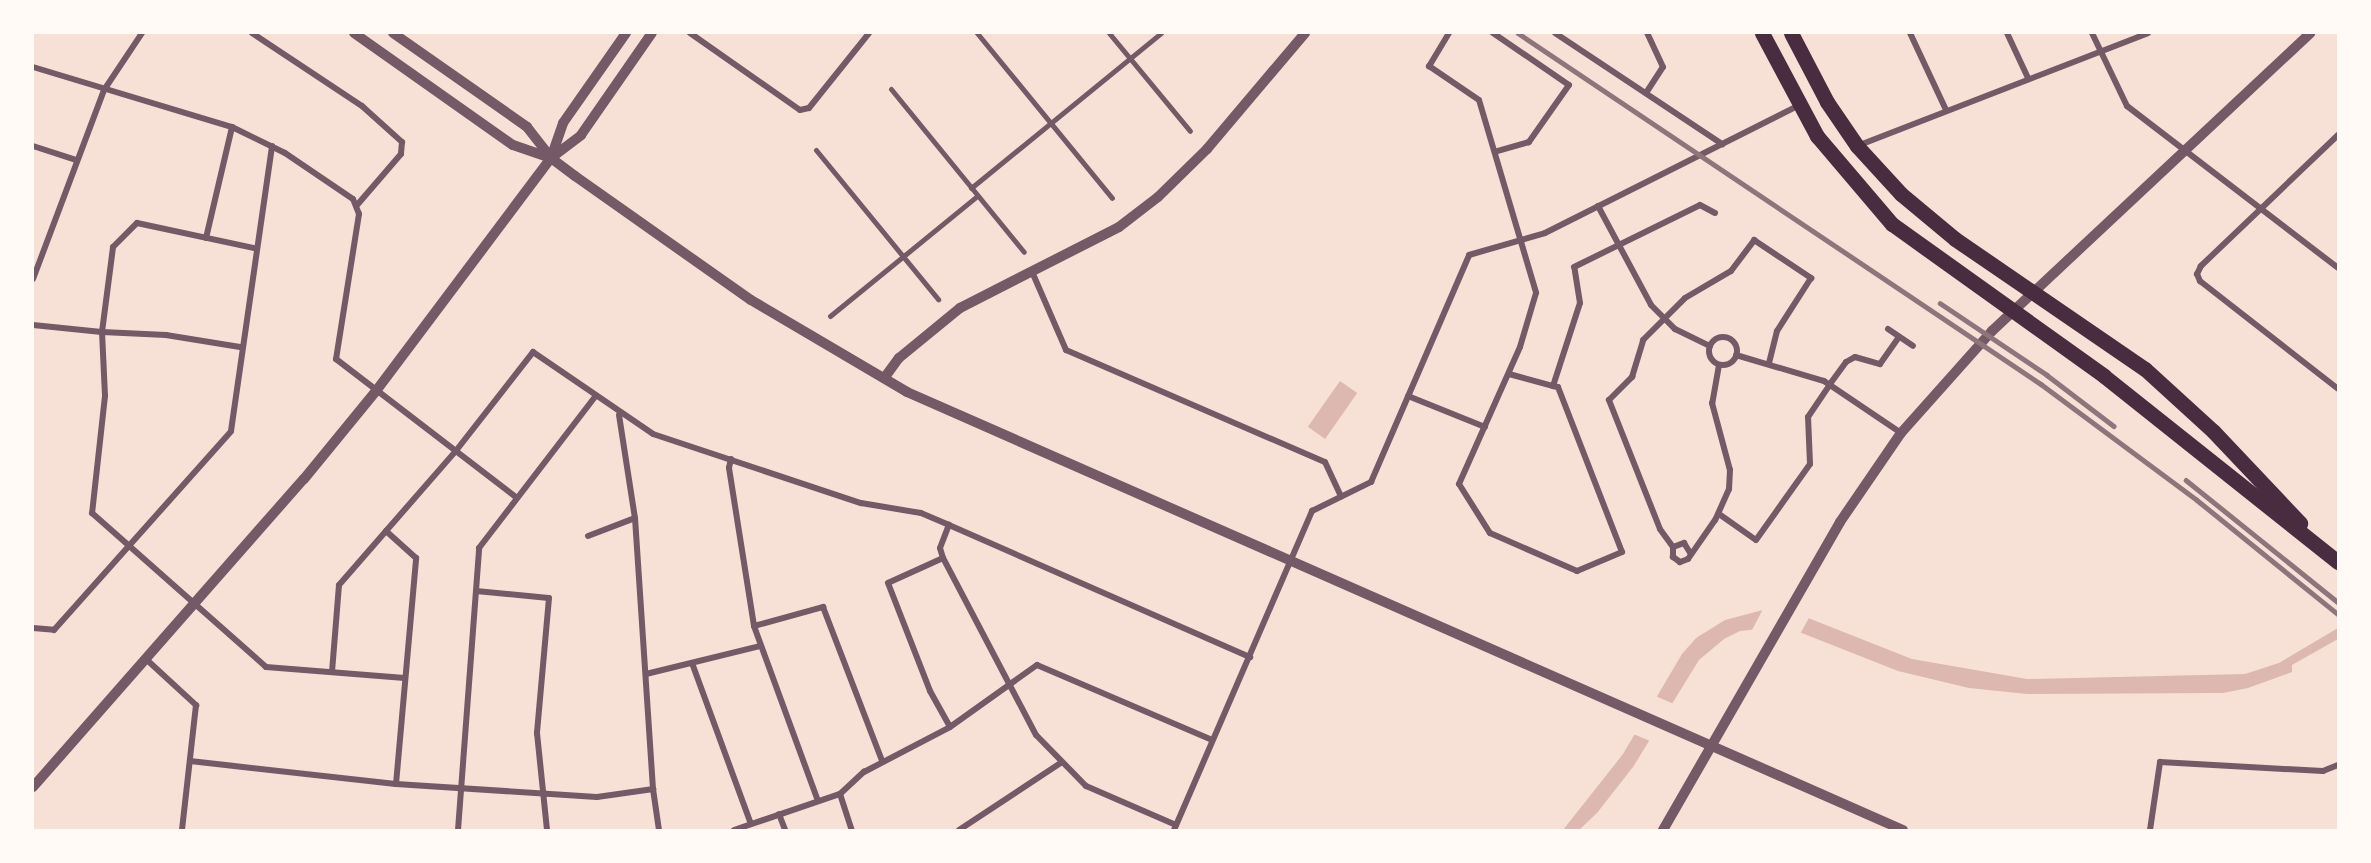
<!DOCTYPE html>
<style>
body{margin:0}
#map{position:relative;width:2371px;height:863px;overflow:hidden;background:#f7e1d7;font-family:Lato,sans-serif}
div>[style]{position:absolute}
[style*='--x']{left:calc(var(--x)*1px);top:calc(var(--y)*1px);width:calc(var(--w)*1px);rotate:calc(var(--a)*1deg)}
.water>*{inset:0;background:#dcb8b0;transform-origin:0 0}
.pier>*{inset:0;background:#f7e1d7}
.pedestrian>*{height:5px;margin:-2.5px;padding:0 2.5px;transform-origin:2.5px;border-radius:2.5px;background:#755966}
.minor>*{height:6px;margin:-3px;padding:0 3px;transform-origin:3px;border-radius:3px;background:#755966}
.minor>.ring{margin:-3px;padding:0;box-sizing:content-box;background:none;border:6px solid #755966;border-radius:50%}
.tertiary>*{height:10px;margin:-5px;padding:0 5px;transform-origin:5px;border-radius:5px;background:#755966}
.primary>*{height:15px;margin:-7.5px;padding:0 7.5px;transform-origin:7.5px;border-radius:7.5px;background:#4a2c40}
.rail>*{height:4.5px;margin:-2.25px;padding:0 2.25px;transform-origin:2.25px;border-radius:2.25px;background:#8f747c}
span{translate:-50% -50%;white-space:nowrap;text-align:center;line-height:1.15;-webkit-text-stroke:4.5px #fffaf5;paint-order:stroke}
.frame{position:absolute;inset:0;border:34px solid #fffaf5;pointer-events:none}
</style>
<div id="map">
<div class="water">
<i style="left:1340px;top:381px;width:21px;height:56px;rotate:35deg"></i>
<i style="clip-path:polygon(1763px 610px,1798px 614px,1912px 659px,2027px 679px,2245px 674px,2279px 663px,2338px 628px,2338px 639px,2292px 665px,2292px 672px,2248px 688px,2223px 693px,2027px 694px,1969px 688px,1898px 671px,1784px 626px,1740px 631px,1724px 639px,1699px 660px,1633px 767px,1597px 813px,1579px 830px,1563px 830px,1623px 754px,1682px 654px,1696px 638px,1725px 620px)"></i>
</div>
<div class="pier">
<i style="clip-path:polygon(1764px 607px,1799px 612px,1810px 616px,1800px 634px,1775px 628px,1751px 632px)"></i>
<i style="clip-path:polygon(1653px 695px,1674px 704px,1650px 741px,1631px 733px)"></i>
</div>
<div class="pedestrian">
<i style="--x:977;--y:33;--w:213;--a:50.7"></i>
<i style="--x:1109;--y:33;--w:127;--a:50.4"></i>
<i style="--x:891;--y:89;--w:210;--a:50.8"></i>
<i style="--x:816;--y:150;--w:193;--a:50.7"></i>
<i style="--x:971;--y:188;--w:245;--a:-39.2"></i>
<i style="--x:830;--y:316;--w:190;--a:-39.2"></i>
</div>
<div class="minor">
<i style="--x:252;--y:33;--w:132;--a:33.6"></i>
<i style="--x:362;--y:106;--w:54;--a:42"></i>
<i style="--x:402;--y:142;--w:12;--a:95"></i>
<i style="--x:401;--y:154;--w:66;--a:130.7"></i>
<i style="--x:690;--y:33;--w:134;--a:35"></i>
<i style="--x:800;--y:110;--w:9;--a:-13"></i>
<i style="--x:809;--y:108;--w:96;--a:-51.3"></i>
<i style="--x:1449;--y:33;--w:39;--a:121"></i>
<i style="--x:1429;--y:66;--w:60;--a:34.2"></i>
<i style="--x:1479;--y:100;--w:201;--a:73.5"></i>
<i style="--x:1536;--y:293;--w:56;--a:106.5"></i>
<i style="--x:1520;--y:347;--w:150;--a:114"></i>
<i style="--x:1459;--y:484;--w:58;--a:57.7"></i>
<i style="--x:1490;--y:533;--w:95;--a:23.6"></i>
<i style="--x:1577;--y:571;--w:49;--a:-22.9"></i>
<i style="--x:1622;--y:552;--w:177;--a:-111.2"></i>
<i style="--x:1558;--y:387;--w:5;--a:-169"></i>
<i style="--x:1553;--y:386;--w:87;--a:-72"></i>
<i style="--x:1580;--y:303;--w:36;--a:-99"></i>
<i style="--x:1574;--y:267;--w:140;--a:-26.2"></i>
<i style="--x:1700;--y:205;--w:17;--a:28"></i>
<i style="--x:1493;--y:33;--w:92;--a:34.4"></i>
<i style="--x:1569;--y:85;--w:70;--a:125.1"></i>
<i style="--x:1529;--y:142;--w:35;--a:164"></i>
<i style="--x:1555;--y:33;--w:201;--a:33.6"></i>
<i style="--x:1910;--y:33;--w:85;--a:64.9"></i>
<i style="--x:2007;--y:33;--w:50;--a:65"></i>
<i style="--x:2092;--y:33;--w:81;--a:64.4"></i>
<i style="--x:2127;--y:106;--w:266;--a:37.5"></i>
<i style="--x:33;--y:67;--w:208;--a:16.8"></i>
<i style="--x:232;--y:127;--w:59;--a:26.1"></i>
<i style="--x:285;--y:153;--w:82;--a:34.1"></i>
<i style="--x:353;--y:199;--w:16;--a:68"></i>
<i style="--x:359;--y:214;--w:147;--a:99"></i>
<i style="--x:336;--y:359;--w:228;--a:37.5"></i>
<i style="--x:1646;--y:93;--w:31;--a:-57"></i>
<i style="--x:1663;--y:67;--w:38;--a:-115"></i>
<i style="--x:2338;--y:135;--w:190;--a:136.3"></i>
<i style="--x:2201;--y:266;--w:9;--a:117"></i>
<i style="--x:2197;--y:274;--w:8;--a:67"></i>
<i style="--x:2200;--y:281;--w:175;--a:38"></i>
<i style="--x:33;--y:146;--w:45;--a:18"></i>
<i style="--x:1857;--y:146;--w:312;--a:-21.2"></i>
<i style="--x:1598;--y:206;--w:112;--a:61.8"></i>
<i style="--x:1651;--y:305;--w:34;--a:45"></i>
<i style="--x:1675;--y:329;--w:39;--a:26"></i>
<i style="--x:206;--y:238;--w:114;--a:-76.8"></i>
<i style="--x:1033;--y:274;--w:83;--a:66.5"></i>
<i style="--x:1066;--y:350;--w:282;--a:23.4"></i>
<i style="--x:1325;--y:462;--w:38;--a:65"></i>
<i style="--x:33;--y:279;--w:202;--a:-69.4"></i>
<i style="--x:104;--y:90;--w:69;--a:-56.3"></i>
<i style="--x:33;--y:325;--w:69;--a:5.8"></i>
<i style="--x:102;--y:332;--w:64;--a:87.3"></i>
<i style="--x:105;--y:396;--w:118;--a:96.3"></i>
<i style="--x:92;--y:513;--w:232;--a:41.5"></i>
<i style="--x:266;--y:667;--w:139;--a:4.5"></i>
<i style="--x:1888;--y:329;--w:30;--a:34"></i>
<i class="ring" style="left:1709px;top:337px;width:22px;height:22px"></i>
<i style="--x:240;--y:347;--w:75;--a:-170.8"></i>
<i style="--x:166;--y:335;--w:64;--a:-177.3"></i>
<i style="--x:102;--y:332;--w:86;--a:-82.6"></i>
<i style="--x:113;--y:247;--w:34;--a:-45"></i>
<i style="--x:137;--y:223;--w:120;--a:12.1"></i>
<i style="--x:1736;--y:355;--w:92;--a:16.5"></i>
<i style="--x:1824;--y:381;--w:93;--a:34"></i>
<i style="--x:1719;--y:365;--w:39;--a:100"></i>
<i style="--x:1712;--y:403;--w:69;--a:75"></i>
<i style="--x:1730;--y:470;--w:19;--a:93"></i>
<i style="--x:1729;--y:489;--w:34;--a:114"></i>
<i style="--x:1715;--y:520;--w:47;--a:124.7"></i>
<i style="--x:1688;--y:559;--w:9;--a:159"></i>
<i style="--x:1680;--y:562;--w:9;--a:-144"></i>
<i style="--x:1673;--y:557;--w:10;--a:-90"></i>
<i style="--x:1673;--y:547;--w:22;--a:-126"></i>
<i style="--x:1660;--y:529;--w:139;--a:-111.6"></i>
<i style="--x:1609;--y:400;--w:33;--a:-45"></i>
<i style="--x:1632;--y:377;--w:39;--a:-73"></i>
<i style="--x:1643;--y:340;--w:59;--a:-45"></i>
<i style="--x:1685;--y:298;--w:53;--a:-30.4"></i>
<i style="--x:1731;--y:271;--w:39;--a:-53"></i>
<i style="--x:1754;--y:240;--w:69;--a:33.7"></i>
<i style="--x:1811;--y:278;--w:63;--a:122.7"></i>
<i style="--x:1777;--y:331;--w:34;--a:104"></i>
<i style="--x:1509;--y:374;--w:46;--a:15.3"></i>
<i style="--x:1408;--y:396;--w:83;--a:21.9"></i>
<i style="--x:619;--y:415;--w:104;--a:81.2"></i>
<i style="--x:635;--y:518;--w:272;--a:86.2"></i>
<i style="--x:653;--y:789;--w:41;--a:81.7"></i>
<i style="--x:731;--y:459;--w:9;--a:103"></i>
<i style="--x:729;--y:468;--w:160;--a:81"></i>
<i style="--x:1719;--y:514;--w:45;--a:35.1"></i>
<i style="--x:1756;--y:540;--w:93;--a:-54.6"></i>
<i style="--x:1810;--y:464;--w:47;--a:-92.4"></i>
<i style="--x:1808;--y:417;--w:40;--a:-56"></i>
<i style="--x:1830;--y:384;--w:27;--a:-54"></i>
<i style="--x:1846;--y:362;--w:10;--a:-29"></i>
<i style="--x:1855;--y:357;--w:26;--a:16"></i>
<i style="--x:1880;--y:364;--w:33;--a:-55"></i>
<i style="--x:588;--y:536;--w:50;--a:-21"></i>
<i style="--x:1673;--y:547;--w:12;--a:-20"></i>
<i style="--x:1684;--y:543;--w:13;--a:58"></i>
<i style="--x:943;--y:558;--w:60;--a:155.6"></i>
<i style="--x:888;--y:583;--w:116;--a:68.7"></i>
<i style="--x:930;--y:691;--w:41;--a:60.9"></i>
<i style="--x:476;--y:591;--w:73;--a:5.5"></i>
<i style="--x:549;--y:598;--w:136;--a:95.1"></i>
<i style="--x:537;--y:733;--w:98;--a:84.1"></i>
<i style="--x:33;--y:628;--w:21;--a:5"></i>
<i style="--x:54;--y:630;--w:266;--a:-48.3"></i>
<i style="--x:231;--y:431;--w:288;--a:-81.8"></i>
<i style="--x:147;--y:660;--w:67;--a:42.6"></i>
<i style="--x:196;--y:705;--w:126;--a:96.4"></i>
<i style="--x:692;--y:663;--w:171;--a:69.9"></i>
<i style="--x:332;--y:672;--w:87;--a:-85.4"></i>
<i style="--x:339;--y:585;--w:72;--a:-49"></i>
<i style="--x:646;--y:674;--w:117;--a:-13.8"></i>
<i style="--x:190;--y:761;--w:207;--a:6.4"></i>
<i style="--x:396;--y:784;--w:201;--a:3.7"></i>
<i style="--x:597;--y:797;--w:57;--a:-8.1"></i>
<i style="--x:396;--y:784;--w:227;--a:-84.9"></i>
<i style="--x:416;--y:558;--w:40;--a:-138"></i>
<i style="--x:386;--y:531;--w:105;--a:-48.9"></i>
<i style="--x:455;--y:452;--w:127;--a:-52"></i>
<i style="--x:533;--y:352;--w:145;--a:34.3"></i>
<i style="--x:653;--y:434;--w:219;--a:18.4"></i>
<i style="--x:861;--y:503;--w:61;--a:9.5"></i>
<i style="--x:921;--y:513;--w:30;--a:23"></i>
<i style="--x:840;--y:794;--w:38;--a:72"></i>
<i style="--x:818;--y:801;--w:186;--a:-110.1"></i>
<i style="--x:754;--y:626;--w:72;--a:-15.4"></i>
<i style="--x:823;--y:607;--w:165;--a:69"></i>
<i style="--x:779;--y:814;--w:17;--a:69"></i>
<i style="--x:1176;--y:825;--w:98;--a:-156.6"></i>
<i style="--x:1086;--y:786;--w:71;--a:-134.4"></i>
<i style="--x:1036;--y:735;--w:200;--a:-117.7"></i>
<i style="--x:943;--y:558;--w:10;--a:-107"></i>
<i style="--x:940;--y:548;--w:25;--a:-69"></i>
<i style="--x:949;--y:525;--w:329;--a:23.7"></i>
<i style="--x:458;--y:830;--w:283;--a:-85.7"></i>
<i style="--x:479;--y:548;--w:190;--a:-52.5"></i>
<i style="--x:734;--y:830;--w:112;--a:-18.8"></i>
<i style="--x:840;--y:794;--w:33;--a:-43"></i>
<i style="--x:864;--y:772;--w:97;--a:-27.6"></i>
<i style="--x:950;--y:727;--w:107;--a:-35.5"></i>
<i style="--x:1037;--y:665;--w:190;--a:23.2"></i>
<i style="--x:959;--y:830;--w:123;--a:-33.4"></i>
<i style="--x:1174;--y:830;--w:348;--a:-66.6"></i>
<i style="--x:1312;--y:511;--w:66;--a:-26.2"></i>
<i style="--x:1371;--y:482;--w:247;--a:-66.6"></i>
<i style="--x:1469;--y:255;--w:79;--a:-16.1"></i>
<i style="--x:1545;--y:233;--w:283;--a:-26.7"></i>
<i style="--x:2150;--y:830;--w:69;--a:-81.6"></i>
<i style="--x:2160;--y:762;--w:163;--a:3.2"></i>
<i style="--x:2323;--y:771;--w:16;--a:-22"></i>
</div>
<div class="tertiary">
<i style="--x:354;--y:33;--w:194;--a:35.2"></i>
<i style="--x:513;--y:145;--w:40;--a:18.9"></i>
<i style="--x:393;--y:33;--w:164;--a:35"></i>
<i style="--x:527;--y:127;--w:39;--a:52"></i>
<i style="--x:551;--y:158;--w:30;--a:37"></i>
<i style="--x:575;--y:176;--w:215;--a:35.2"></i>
<i style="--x:751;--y:300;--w:181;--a:30.5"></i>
<i style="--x:907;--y:392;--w:1088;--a:23.74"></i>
<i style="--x:551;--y:158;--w:37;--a:-71"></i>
<i style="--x:563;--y:123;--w:110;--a:-55"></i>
<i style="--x:885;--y:377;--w:24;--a:-54"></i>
<i style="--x:899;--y:358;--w:79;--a:-39.3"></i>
<i style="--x:960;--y:308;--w:178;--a:-27"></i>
<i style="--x:1119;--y:227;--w:49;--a:-37.6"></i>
<i style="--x:1158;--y:197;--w:69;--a:-44.4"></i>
<i style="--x:1207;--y:149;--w:152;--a:-49.8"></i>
<i style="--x:33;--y:787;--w:410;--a:-48.7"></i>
<i style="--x:304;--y:479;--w:114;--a:-50.7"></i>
<i style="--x:376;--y:391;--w:291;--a:-53.1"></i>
<i style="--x:551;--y:158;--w:38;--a:-37"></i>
<i style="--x:581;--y:135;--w:124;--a:-55.2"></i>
<i style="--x:1663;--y:830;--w:355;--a:-60.1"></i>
<i style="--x:1840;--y:522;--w:108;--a:-55.6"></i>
<i style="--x:1901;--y:433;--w:137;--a:-48.3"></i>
<i style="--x:1992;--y:331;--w:436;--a:-43.1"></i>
</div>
<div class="primary">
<i style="--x:1762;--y:33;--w:117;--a:61.9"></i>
<i style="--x:1817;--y:136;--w:116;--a:49.6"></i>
<i style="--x:1892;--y:224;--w:261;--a:35.6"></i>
<i style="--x:2104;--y:376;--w:299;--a:38.5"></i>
<i style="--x:1791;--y:33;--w:78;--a:62.4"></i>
<i style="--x:1827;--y:102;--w:53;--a:55.7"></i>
<i style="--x:1857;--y:146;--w:65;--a:47.5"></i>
<i style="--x:1901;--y:194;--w:70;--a:39.8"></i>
<i style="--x:1955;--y:239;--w:230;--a:34.4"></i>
<i style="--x:2145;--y:369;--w:92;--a:42.4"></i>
<i style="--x:2213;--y:431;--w:127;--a:46.6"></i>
</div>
<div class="rail">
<i style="--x:1518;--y:33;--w:630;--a:33.87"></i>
<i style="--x:2041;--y:384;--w:194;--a:36.6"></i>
<i style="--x:2197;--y:500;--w:181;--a:39"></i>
<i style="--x:1940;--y:303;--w:129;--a:33.9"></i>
<i style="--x:2047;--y:375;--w:84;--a:37.3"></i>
<i style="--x:2186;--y:480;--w:195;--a:38.8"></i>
</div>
<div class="frame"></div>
</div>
